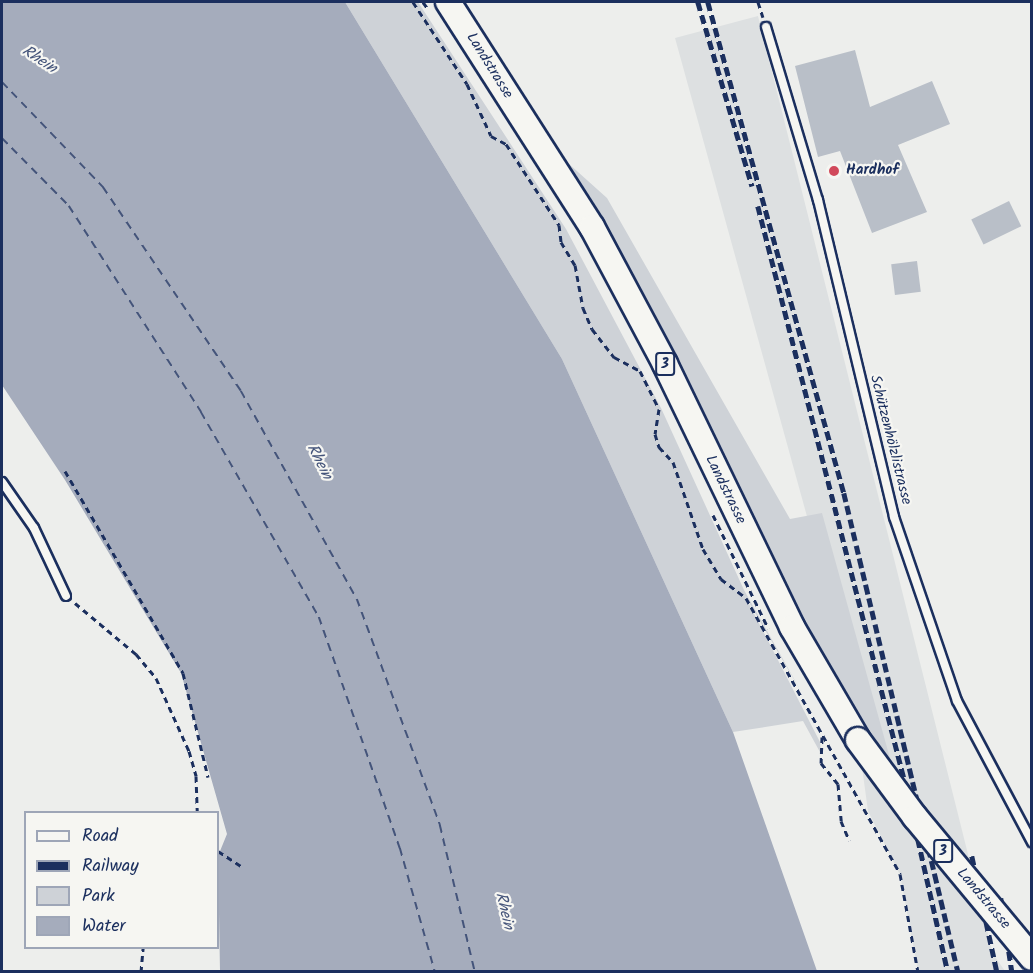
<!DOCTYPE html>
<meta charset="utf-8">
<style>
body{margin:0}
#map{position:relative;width:1033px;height:973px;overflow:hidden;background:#edeeec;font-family:Kalam,sans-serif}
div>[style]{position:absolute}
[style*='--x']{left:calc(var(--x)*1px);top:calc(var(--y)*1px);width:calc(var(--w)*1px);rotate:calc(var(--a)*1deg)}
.built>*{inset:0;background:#dde0e1}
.green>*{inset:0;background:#ced2d7}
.water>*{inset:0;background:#a5acbc}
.ferry>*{height:1.5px;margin-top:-0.75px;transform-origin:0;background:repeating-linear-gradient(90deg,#44547a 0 8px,transparent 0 14px)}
.building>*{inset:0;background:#b9bfc8;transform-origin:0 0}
.path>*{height:3px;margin-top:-1.5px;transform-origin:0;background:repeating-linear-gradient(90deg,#1b2f5e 0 6px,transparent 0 10.5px)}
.roads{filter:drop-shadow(2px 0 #1b2f5e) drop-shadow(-2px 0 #1b2f5e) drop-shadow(0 2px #1b2f5e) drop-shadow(0 -2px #1b2f5e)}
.lane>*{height:8px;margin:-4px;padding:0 4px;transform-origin:4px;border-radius:4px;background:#f6f6f2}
.primary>*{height:24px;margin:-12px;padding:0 12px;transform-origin:12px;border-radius:12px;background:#f6f6f2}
.rail>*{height:4.5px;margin-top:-2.25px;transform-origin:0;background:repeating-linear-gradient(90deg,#1b2f5e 0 9px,transparent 0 13.5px)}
.bridges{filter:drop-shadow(2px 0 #1b2f5e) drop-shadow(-2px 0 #1b2f5e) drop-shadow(0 2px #1b2f5e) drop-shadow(0 -2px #1b2f5e)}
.primary-bridge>*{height:24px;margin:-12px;padding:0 12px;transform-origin:12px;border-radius:12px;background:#f6f6f2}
.dots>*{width:16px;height:16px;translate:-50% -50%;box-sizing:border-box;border:3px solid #f6f6f2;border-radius:50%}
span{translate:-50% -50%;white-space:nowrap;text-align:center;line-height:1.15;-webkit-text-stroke:4.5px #f6f6f2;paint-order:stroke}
.shield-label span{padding:2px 4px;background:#f6f6f2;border:2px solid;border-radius:4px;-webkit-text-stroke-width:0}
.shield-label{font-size:14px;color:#1b2f5e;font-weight:700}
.street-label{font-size:15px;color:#1b2f5e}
.poi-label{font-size:15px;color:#1b2f5e;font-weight:700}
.left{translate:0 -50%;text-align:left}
.water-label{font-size:16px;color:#44547a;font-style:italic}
.frame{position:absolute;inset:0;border:3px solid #1b2f5e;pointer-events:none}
.legend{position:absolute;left:24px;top:811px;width:195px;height:138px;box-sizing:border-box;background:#f6f6f2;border:2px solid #9ea6b7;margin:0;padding:8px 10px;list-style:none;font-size:18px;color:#1b2f5e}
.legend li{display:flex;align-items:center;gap:12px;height:30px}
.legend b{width:30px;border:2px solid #9ea6b7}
</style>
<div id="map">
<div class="built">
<i style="clip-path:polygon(758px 16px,993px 954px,1005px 971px,918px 971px,900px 875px,868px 811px,848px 665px,675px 38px)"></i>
</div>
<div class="green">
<i style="clip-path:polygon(345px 2px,418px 2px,566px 229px,661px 408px,744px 590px,802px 693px,744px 594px,820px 742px,821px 754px,803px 721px,733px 732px,562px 359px)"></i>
<i style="clip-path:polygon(559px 155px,607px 198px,790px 519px,822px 513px,891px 762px,823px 661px)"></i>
</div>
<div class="water">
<i style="clip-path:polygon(2px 2px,345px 2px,562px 359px,733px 732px,817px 971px,220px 971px,218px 856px,227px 834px,181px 673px,65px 480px,2px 385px)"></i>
</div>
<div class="ferry">
<i style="--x:2;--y:82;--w:146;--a:46.1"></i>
<i style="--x:103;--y:187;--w:246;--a:55.9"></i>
<i style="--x:241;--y:391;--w:238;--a:60.9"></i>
<i style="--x:357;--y:599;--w:241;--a:69.8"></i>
<i style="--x:440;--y:825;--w:151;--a:76.6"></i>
<i style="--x:2;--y:138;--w:95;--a:45.4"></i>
<i style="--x:69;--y:206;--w:245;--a:57.3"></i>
<i style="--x:201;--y:412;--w:237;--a:60.1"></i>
<i style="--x:319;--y:617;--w:245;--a:70.7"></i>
<i style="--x:400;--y:848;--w:129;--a:74.2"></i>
</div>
<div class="building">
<i style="clip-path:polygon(855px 50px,870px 107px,932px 81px,950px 124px,898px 145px,927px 212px,872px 233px,840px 151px,818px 157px,795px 66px)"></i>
<i style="left:1009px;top:201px;width:28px;height:42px;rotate:64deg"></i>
<i style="left:917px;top:261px;width:31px;height:26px;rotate:83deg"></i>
</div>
<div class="path">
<i style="--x:413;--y:2;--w:98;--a:56.6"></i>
<i style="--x:467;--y:84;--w:57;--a:65.2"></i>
<i style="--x:491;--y:136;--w:17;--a:28"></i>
<i style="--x:506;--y:144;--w:97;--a:56.8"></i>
<i style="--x:559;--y:225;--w:17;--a:83"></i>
<i style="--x:561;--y:242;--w:27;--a:59"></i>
<i style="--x:575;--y:265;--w:44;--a:79.5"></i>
<i style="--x:583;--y:308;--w:23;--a:67"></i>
<i style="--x:592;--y:329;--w:36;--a:52"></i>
<i style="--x:614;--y:357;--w:30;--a:28"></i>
<i style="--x:640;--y:371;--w:42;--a:63.4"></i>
<i style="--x:659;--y:409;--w:25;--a:99"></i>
<i style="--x:655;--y:434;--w:14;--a:73"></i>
<i style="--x:659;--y:447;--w:21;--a:47"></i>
<i style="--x:673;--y:462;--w:92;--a:71"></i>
<i style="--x:703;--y:549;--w:35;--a:59"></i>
<i style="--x:721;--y:579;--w:31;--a:37"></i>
<i style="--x:746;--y:598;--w:316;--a:60.8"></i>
<i style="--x:900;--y:874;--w:100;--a:79.6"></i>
<i style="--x:423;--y:2;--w:9;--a:54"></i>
<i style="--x:758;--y:2;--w:16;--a:72"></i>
<i style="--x:65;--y:471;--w:234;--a:59.7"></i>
<i style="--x:183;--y:673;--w:107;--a:76.5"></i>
<i style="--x:713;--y:515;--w:126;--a:64"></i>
<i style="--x:75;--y:603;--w:80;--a:39.9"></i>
<i style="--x:136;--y:654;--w:31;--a:50"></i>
<i style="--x:156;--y:678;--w:80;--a:65.7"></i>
<i style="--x:189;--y:751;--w:26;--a:74"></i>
<i style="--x:196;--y:776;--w:36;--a:88"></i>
<i style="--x:822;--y:737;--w:26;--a:92"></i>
<i style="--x:821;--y:763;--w:27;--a:51"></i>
<i style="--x:838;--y:784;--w:37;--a:85"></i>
<i style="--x:841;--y:821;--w:21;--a:67"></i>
<i style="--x:218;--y:851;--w:31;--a:33"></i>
<i style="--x:141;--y:972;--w:24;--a:-85"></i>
</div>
<div class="roads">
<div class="lane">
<i style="--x:766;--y:27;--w:181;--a:73.3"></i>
<i style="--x:818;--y:200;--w:326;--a:76.5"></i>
<i style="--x:894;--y:517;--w:194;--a:71.1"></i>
<i style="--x:957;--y:701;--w:160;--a:62"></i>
<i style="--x:2;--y:482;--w:56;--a:55.2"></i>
<i style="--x:34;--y:528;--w:75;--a:64.8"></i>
</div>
<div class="primary">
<i style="--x:448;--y:2;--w:267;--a:57.4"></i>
<i style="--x:592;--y:227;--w:155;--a:61.9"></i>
<i style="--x:665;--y:364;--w:292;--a:64.2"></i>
<i style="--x:792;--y:627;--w:131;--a:59.7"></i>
</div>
</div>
<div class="rail">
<i style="--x:698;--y:2;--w:192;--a:73.6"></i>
<i style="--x:708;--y:2;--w:509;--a:74.52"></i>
<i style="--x:844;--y:493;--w:492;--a:76.6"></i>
<i style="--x:758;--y:206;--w:599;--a:75.69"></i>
<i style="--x:906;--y:786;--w:191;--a:77.3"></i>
<i style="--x:972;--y:856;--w:119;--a:77.8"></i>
<i style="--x:1001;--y:898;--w:75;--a:81.5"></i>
</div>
<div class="bridges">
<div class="primary-bridge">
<i style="--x:858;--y:740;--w:96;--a:53.5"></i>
<i style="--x:915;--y:817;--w:183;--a:50.3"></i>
</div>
</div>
<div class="dots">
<i style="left:834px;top:171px;background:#d1495b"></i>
</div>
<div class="shield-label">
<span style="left:665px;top:364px">3</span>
<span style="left:943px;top:851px">3</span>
</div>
<div class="street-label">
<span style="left:489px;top:66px;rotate:58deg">Landstrasse</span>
<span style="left:890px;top:440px;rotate:76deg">Schützenhölzlistrasse</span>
<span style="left:725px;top:490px;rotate:64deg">Landstrasse</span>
<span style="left:983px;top:899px;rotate:50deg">Landstrasse</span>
</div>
<div class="poi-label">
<span class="left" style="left:846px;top:171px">Hardhof</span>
</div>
<div class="water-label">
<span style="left:39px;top:60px;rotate:33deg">Rhein</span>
<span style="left:319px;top:462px;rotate:63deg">Rhein</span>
<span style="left:504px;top:911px;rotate:77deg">Rhein</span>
</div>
<div class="frame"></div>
<ul class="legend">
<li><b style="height:8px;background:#f6f6f2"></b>Road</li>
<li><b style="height:8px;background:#1b2f5e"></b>Railway</li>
<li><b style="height:16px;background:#ced2d7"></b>Park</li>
<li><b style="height:16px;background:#a5acbc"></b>Water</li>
</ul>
</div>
